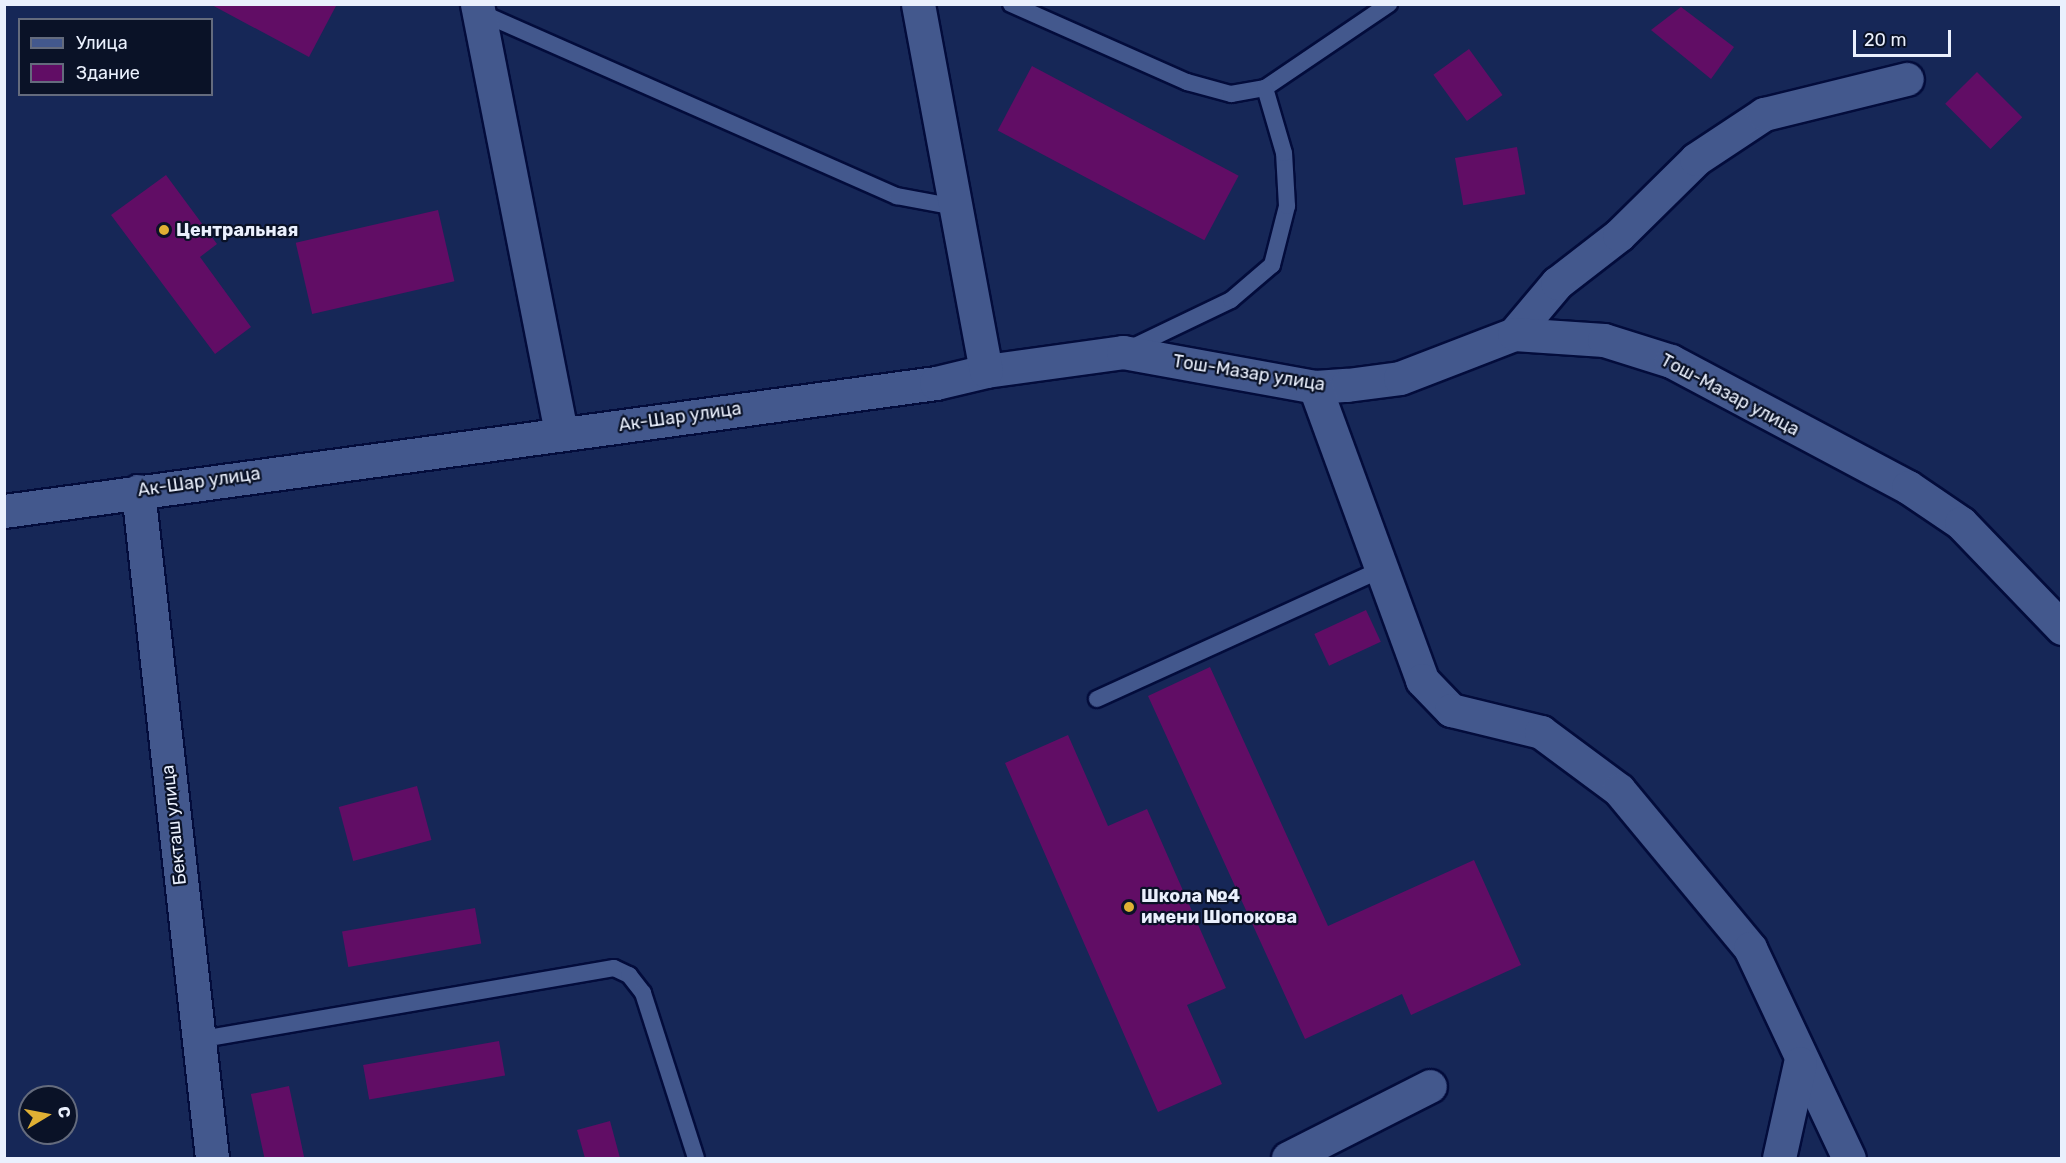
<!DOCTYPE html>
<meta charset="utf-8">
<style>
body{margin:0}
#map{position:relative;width:2066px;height:1163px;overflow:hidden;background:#162757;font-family:Rubik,sans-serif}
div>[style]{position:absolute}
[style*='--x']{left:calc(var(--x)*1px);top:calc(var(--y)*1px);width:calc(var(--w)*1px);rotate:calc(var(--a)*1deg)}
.building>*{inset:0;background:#610d65;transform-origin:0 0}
.roads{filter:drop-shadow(2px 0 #030c3b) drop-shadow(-2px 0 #030c3b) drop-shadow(0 2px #030c3b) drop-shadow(0 -2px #030c3b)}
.service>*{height:16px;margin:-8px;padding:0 8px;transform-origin:8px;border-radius:8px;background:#43588d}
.minor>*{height:33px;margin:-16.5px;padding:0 16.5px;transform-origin:16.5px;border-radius:16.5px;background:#43588d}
.dots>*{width:16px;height:16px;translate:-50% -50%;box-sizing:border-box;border:3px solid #0a1227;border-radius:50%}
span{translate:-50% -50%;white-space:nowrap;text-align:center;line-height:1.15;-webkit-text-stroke:4.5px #0a1227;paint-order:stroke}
.poi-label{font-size:18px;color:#eaf0fd;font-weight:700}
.left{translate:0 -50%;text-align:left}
.street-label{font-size:18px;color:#eaf0fd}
.frame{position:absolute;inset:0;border:6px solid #eaf0fd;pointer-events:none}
.legend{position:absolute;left:18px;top:18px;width:195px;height:78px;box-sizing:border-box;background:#0a1227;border:2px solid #646b7d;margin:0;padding:8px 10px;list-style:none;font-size:18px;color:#eaf0fd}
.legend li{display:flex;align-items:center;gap:12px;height:30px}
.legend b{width:30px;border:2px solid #646b7d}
.north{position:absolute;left:18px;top:1085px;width:60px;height:60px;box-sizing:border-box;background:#0a1227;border:2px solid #646b7d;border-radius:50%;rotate:80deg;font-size:16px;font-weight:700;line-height:24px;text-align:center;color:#eaf0fd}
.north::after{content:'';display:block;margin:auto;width:21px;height:27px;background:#e0b034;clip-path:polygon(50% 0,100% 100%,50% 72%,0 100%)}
.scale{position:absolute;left:1853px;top:30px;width:98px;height:27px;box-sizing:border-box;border:3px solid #eaf0fd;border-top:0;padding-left:8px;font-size:18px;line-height:21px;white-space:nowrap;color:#eaf0fd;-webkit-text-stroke:4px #0a1227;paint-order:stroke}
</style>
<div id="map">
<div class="building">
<i style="clip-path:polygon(210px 4px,337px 4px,309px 57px)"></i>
<i style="clip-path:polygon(1681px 7px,1734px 47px,1711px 79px,1651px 30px)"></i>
<i style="left:1469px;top:49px;width:57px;height:44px;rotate:54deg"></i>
<i style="left:1032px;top:66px;width:234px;height:73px;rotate:28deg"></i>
<i style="left:1977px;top:72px;width:64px;height:45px;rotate:45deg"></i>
<i style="left:1517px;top:147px;width:48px;height:63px;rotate:80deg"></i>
<i style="clip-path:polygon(166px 175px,217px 244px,200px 257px,251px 327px,215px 354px,111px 215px)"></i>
<i style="left:438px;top:210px;width:73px;height:146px;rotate:77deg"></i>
<i style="left:1366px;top:610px;width:35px;height:57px;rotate:65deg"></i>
<i style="clip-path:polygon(1210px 667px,1328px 926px,1474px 860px,1521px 965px,1411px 1015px,1402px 994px,1305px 1039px,1148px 696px)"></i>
<i style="clip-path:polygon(1068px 735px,1108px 826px,1147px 809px,1226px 988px,1187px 1005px,1222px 1084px,1158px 1112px,1005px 763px)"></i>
<i style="left:417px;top:786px;width:56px;height:81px;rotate:75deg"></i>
<i style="left:475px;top:908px;width:36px;height:135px;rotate:80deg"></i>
<i style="left:499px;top:1041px;width:35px;height:138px;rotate:80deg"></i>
<i style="left:289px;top:1086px;width:74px;height:39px;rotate:78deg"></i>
<i style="clip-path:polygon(610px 1121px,620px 1158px,585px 1158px,577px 1130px)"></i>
</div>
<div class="roads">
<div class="service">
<i style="--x:1011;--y:4;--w:193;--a:23.9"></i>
<i style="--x:1187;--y:82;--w:46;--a:15.3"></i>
<i style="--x:1231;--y:94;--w:35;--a:-10"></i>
<i style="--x:1265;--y:88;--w:150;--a:-34.1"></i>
<i style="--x:477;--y:11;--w:459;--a:23.8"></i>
<i style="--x:897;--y:196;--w:59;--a:10.7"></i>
<i style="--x:1131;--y:348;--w:111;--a:-25.6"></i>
<i style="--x:1231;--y:300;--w:54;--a:-40.5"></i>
<i style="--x:1272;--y:265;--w:61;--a:-75.7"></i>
<i style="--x:1287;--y:206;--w:53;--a:-93.2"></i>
<i style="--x:1284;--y:153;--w:68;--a:-106.3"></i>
<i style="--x:1097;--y:699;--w:313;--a:-24.5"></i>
<i style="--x:197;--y:1040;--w:423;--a:-9.8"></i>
<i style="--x:614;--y:968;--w:17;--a:25"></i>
<i style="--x:629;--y:975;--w:23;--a:52"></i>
<i style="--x:643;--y:993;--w:173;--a:72.2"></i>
</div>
<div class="minor">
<i style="--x:477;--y:4;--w:438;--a:78.9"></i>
<i style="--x:1514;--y:334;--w:67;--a:-49.9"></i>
<i style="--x:1557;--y:283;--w:78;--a:-37.7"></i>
<i style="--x:1619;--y:235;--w:108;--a:-44.6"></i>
<i style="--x:1696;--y:159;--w:82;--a:-33.5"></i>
<i style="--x:1764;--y:114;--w:147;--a:-13.8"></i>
<i style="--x:986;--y:371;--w:138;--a:-7.9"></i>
<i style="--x:1123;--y:352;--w:195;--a:10.3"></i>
<i style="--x:1315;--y:387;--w:32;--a:-4"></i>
<i style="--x:1347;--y:385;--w:53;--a:-7.5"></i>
<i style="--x:1400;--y:378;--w:122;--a:-21.1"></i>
<i style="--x:1514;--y:334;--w:90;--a:3.8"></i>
<i style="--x:1604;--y:340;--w:70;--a:17.4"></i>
<i style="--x:1671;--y:361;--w:268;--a:28"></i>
<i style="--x:1908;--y:487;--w:64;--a:34.2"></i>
<i style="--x:1961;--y:523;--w:146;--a:46.1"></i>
<i style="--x:1315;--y:387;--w:312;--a:69.9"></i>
<i style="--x:1422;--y:680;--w:42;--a:46"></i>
<i style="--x:1451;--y:710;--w:93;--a:13.7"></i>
<i style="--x:1541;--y:732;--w:97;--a:36.6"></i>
<i style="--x:1619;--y:790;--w:205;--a:50.3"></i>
<i style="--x:1750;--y:948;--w:232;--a:64.8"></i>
<i style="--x:138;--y:491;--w:671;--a:83.67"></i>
<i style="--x:4;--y:511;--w:941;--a:-7.82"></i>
<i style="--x:936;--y:383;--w:51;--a:-13.5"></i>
<i style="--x:986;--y:371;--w:373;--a:-100.5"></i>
<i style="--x:1288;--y:1158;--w:159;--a:-26.9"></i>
<i style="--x:1779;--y:1158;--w:97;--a:-77.5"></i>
</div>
</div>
<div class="dots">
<i style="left:164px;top:230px;background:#e0b034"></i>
<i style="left:1129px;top:907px;background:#e0b034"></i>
</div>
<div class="poi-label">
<span class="left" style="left:176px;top:230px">Центральная</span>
<span class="left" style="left:1141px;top:907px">Школа №4<br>имени Шопокова</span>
</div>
<div class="street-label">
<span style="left:1249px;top:373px;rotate:9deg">Тош-Мазар улица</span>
<span style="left:1730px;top:395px;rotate:28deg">Тош-Мазар улица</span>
<span style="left:680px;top:417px;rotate:-8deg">Ак-Шар улица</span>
<span style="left:199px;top:482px;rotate:-8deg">Ак-Шар улица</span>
<span style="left:174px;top:825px;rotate:-96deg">Бекташ улица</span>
</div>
<div class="frame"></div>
<ul class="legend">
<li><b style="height:8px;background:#43588d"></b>Улица</li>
<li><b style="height:16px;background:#610d65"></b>Здание</li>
</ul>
<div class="north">С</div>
<div class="scale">20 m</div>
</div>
